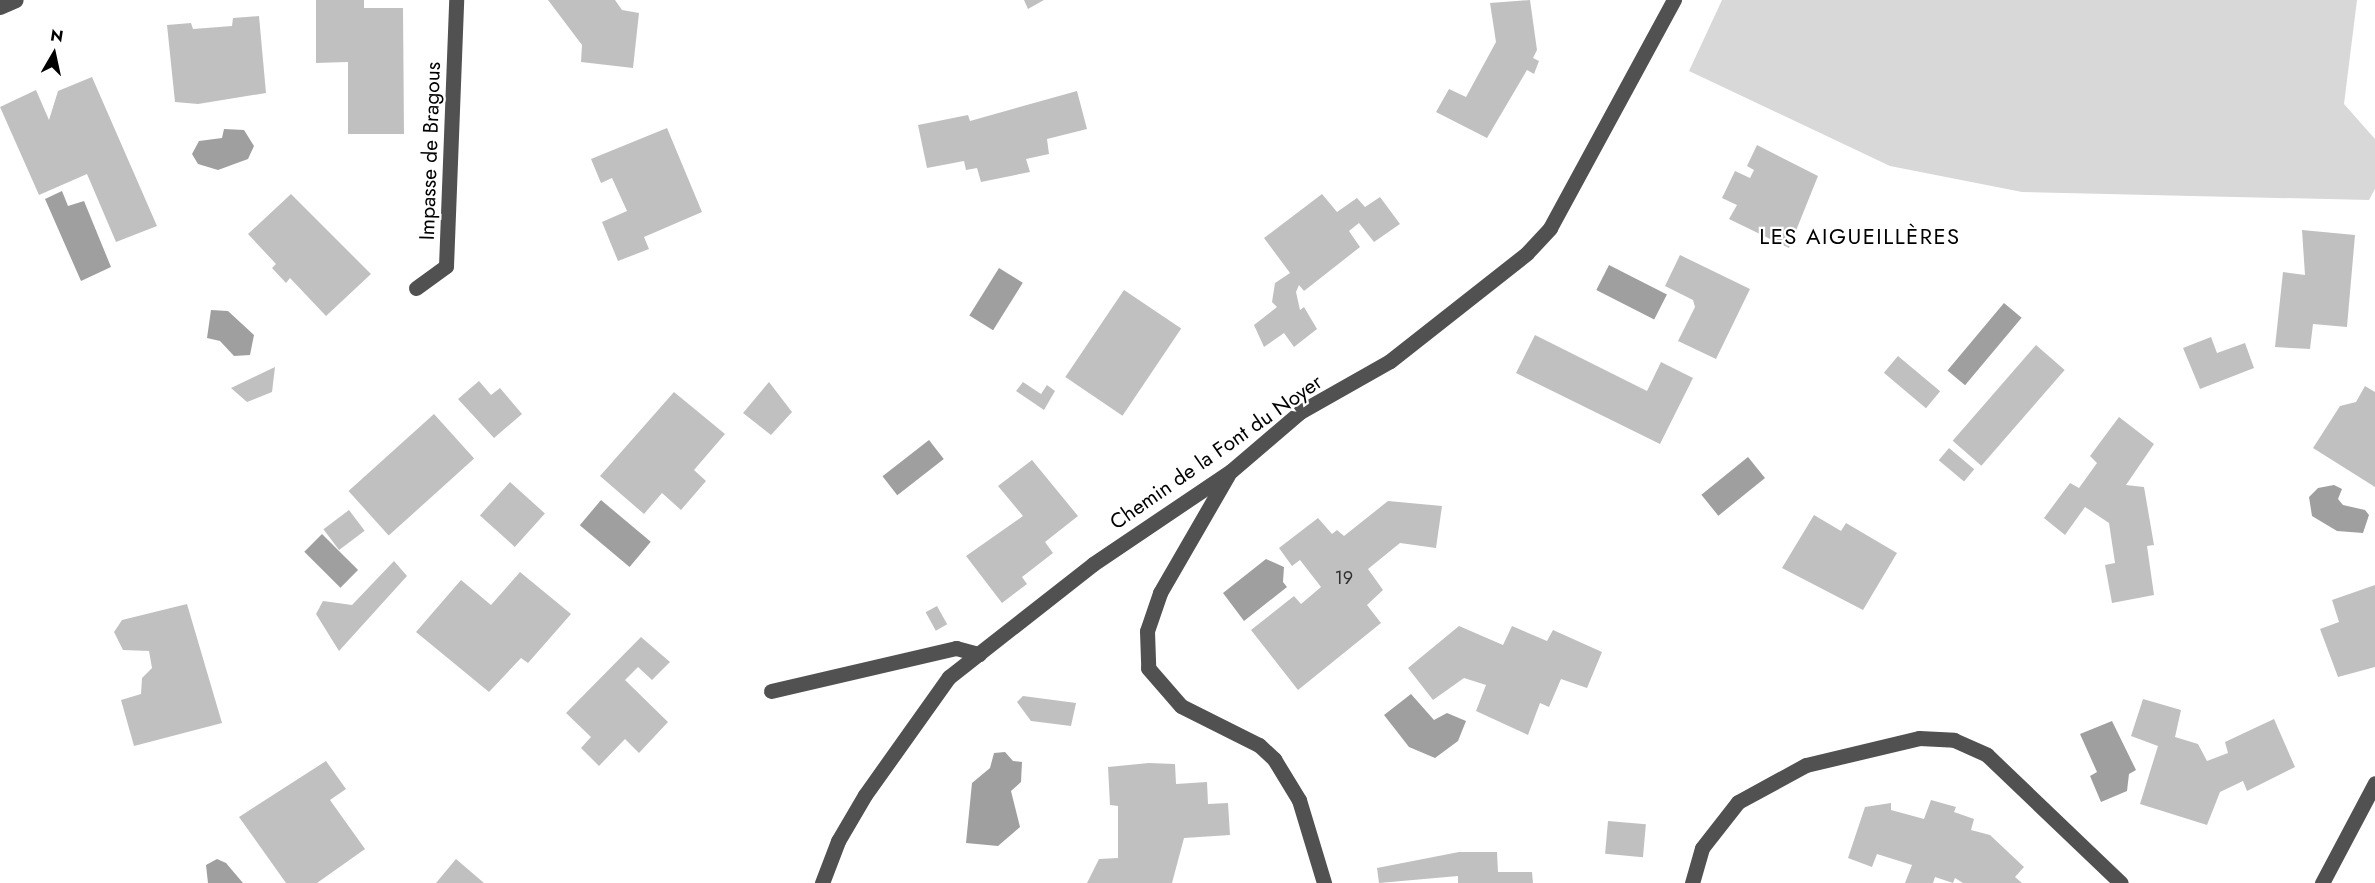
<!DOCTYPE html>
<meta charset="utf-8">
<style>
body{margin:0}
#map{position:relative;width:2375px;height:883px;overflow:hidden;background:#fff;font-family:Jost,sans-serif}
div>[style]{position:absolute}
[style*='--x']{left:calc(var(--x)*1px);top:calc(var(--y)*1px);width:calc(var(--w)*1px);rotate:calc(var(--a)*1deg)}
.green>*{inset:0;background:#d8d8d8}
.water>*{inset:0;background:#9f9f9f;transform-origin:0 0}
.building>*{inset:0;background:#c0c0c0;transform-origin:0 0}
.minor>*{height:15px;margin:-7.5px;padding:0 7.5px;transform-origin:7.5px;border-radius:7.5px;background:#515151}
span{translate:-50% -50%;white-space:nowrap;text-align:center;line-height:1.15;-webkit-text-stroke:4.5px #fff;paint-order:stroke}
.number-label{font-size:18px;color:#303030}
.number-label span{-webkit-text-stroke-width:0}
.street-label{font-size:21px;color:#000}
.neighbourhood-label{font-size:22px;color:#000;letter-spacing:1.5px}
.north{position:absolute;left:24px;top:24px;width:60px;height:60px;-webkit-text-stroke:4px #fff;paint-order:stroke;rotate:9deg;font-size:16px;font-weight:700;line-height:24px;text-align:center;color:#000}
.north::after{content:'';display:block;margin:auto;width:21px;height:27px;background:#000;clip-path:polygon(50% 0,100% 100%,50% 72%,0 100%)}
</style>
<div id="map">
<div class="green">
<i style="clip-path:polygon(1722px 0,2357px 0,2344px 104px,2375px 139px,2375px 189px,2369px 200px,2022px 192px,1890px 166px,1689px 71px)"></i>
</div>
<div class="water">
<i style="clip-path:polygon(224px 129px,244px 130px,254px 146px,248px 159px,218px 170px,198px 164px,192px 154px,199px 141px,222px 138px)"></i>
<i style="clip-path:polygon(62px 191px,68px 206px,84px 201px,111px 267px,81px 281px,45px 199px)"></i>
<i style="left:1609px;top:265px;width:65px;height:28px;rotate:27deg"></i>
<i style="left:999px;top:268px;width:28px;height:56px;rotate:32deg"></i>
<i style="left:2004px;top:303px;width:23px;height:88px;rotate:40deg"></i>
<i style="clip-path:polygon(211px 310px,228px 311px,254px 335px,250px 355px,234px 356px,220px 341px,207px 338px)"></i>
<i style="left:929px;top:440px;width:24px;height:59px;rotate:52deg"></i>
<i style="left:1748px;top:457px;width:27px;height:60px;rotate:51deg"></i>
<i style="clip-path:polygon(2334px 485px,2342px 489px,2338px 499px,2343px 505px,2365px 510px,2369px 515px,2363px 533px,2337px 531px,2312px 516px,2309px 497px,2318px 488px)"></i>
<i style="left:601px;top:500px;width:65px;height:33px;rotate:40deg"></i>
<i style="left:322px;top:534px;width:51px;height:25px;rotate:45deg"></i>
<i style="clip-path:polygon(1266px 559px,1284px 567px,1283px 582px,1287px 587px,1244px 621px,1223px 593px)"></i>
<i style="clip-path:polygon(1411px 694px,1434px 720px,1447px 713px,1466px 721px,1458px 741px,1435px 758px,1409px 747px,1384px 715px)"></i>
<i style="clip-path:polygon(2112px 721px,2136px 770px,2129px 774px,2127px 791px,2101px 802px,2090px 776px,2097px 772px,2080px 734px)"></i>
<i style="clip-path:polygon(1005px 752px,1013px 761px,1022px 762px,1021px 782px,1011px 791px,1020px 827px,998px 846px,966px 843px,972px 783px,990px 768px,994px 753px)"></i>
<i style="clip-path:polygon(217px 859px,226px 863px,243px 883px,208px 883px,206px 865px)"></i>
</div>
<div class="building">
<i style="clip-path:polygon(316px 0,364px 0,364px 8px,403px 8px,404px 134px,348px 134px,348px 62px,316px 63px)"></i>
<i style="clip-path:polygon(548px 0,615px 0,622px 10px,639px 13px,633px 68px,581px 62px,582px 45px)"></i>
<i style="clip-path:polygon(1024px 0,1044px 0,1028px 9px)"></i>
<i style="clip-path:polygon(1530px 0,1537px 50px,1533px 58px,1539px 61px,1534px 74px,1527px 70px,1487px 138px,1436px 112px,1449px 89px,1466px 97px,1496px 42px,1490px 3px)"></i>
<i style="clip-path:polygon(259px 16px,266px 93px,198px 104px,175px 102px,167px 25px,191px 23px,193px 29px,232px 26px,233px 18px)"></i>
<i style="clip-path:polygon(92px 77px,157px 226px,116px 242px,87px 174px,39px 195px,0 107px,36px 90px,49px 120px,58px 91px)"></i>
<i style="clip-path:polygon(1077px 91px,1087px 129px,1047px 139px,1049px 154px,1026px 159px,1030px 172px,981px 182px,977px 168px,966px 170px,964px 161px,927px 168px,918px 125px,968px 115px,970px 121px)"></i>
<i style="clip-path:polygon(667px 128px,702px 212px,644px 237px,649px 249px,618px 261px,602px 222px,627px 211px,612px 178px,601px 183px,591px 159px)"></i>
<i style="clip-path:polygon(1757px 145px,1818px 176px,1789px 248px,1729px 219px,1737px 205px,1722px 198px,1735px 171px,1750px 178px,1754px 170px,1747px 166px)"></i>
<i style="clip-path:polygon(291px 194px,371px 274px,326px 316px,290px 278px,286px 283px,272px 268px,276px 264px,248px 234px)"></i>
<i style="clip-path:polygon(1322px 194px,1337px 212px,1357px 198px,1365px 207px,1380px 197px,1400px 224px,1374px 242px,1359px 223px,1349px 231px,1360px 247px,1304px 291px,1299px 285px,1296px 292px,1300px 310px,1304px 307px,1317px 329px,1294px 347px,1284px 333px,1264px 347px,1254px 325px,1277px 307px,1272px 302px,1275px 283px,1290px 273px,1264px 238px)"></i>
<i style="clip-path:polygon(2302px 230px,2355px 235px,2347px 327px,2313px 324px,2310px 349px,2275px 347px,2283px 272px,2305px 275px)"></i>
<i style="clip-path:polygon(1680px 255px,1750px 289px,1716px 359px,1678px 341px,1695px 307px,1693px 300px,1665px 286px)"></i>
<i style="left:1124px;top:290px;width:69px;height:105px;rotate:34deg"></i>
<i style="clip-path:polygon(1535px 335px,1647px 391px,1661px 362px,1693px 378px,1660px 444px,1516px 373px)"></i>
<i style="clip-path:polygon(2211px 337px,2217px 353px,2245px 343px,2254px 368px,2200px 389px,2183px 348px)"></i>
<i style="left:2036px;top:345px;width:38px;height:127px;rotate:41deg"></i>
<i style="left:1898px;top:356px;width:55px;height:22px;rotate:40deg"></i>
<i style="clip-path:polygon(275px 367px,272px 392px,247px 402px,231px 388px)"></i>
<i style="clip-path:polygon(479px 381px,491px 395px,500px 388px,522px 414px,494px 438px,458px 399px)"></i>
<i style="clip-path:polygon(769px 382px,792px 412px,771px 435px,743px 413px)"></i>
<i style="clip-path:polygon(1023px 382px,1041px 394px,1047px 385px,1055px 391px,1044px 410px,1016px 391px)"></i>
<i style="clip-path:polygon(2365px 386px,2375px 392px,2375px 487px,2313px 448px,2340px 406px,2356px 402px)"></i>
<i style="clip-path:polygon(674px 392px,725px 434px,694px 470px,706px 481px,681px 510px,662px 493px,644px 514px,600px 476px)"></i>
<i style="left:434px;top:414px;width:60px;height:115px;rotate:48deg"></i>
<i style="clip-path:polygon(2119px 417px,2154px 444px,2126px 485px,2144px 487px,2154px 545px,2147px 546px,2154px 595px,2112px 603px,2105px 565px,2115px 563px,2109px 523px,2085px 507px,2065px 535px,2044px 518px,2070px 483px,2079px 488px,2097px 463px,2090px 456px)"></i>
<i style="left:1949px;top:448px;width:33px;height:16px;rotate:40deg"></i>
<i style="clip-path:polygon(1032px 460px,1078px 516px,1045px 542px,1053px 553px,1022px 577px,1027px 584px,1002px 603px,966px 556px,1023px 516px,998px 486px)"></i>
<i style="left:510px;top:482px;width:47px;height:45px;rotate:42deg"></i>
<i style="clip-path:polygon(1388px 501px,1442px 506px,1436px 548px,1400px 543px,1368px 569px,1383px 590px,1367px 605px,1381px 623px,1298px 690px,1251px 630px,1294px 596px,1301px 604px,1321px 587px,1300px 560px,1292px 566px,1279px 548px,1318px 518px,1332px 534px,1337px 530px,1344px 536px)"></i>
<i style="left:349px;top:510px;width:26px;height:32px;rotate:53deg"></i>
<i style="clip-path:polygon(1814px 515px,1841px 531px,1846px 523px,1897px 553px,1863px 610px,1782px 568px)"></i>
<i style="clip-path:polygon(394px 561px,407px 576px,339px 651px,316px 614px,323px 601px,352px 605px)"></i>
<i style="clip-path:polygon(520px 572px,571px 614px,528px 663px,521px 658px,489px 692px,416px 632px,461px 580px,491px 605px)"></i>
<i style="clip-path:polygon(2375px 585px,2375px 667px,2338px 677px,2320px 629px,2339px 622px,2332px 600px)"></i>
<i style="clip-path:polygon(187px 604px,222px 723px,134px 746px,121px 700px,141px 694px,142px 678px,152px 668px,149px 651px,123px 650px,114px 632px,122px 620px)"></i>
<i style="left:937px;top:606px;width:21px;height:13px;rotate:61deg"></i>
<i style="clip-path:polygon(1459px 626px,1503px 645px,1512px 626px,1547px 641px,1553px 630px,1602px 652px,1587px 688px,1561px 679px,1549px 707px,1540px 703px,1528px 735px,1476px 711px,1486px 685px,1464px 678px,1433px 700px,1408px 668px)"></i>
<i style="clip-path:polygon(641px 637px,670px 662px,652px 680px,638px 667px,625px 680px,668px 722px,639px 753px,625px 739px,599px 766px,581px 748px,591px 737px,566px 713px)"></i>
<i style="clip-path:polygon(1023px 696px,1076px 703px,1071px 726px,1031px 721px,1017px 702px)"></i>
<i style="clip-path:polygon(2143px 699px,2181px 710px,2175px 737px,2198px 744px,2207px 761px,2228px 753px,2225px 742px,2274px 719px,2295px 767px,2247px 791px,2243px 781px,2220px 792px,2207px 825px,2140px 804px,2158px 746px,2131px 736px)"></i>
<i style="clip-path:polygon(326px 761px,346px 789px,330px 800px,365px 849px,317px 883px,286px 883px,239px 817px)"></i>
<i style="clip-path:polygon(1149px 763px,1175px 764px,1176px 784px,1207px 782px,1208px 804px,1228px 803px,1230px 835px,1184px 838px,1172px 883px,1087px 883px,1099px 859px,1118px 858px,1118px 806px,1110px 805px,1108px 767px)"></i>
<i style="clip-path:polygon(1931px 800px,1956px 807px,1954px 812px,1974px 819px,1971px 830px,1990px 835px,2024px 867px,2015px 877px,2022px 883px,1963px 883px,1955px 878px,1953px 883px,1935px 877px,1933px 883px,1905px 883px,1912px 865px,1877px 854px,1872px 867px,1848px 858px,1865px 807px,1891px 803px,1891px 810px,1924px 819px)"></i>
<i style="left:1608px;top:821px;width:38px;height:33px;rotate:5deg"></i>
<i style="clip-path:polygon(1459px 852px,1497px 852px,1498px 872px,1532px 872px,1533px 883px,1458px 883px,1458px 876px,1379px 883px,1377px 868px)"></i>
<i style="clip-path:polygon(456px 859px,484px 883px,436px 883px)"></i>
</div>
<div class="minor">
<i style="--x:0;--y:7;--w:17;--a:-24"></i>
<i style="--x:416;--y:288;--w:37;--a:-36"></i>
<i style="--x:446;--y:266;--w:266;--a:-87.8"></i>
<i style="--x:1228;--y:475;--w:136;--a:120"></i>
<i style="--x:1160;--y:593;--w:40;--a:108.9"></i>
<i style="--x:1147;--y:631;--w:37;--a:88"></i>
<i style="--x:1148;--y:668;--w:50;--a:49"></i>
<i style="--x:1181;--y:706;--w:87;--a:26.6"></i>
<i style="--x:1259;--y:745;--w:21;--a:43"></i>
<i style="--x:1274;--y:759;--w:48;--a:58.6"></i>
<i style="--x:1299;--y:800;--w:87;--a:73.2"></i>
<i style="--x:771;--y:691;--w:190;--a:-13.1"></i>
<i style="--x:956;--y:648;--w:24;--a:15"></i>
<i style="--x:822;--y:883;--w:45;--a:-69.1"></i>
<i style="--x:838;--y:841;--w:53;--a:-59.6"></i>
<i style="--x:865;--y:795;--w:145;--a:-54.6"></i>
<i style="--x:949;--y:677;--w:183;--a:-38.1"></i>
<i style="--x:1093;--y:564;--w:166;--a:-34"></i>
<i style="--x:1231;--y:471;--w:91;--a:-40.5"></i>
<i style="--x:1300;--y:412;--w:103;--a:-29.5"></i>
<i style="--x:1390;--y:361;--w:174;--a:-38.2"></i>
<i style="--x:1527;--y:253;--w:34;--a:-47"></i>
<i style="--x:1550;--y:228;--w:260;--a:-61.5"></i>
<i style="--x:1692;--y:883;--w:36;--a:-74"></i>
<i style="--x:1702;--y:848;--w:58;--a:-52"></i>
<i style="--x:1738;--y:802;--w:77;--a:-28.6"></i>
<i style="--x:1806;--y:765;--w:116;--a:-13.4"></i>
<i style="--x:1919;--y:738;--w:35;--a:3"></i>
<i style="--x:1954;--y:740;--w:36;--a:24"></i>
<i style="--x:1987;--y:755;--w:185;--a:43.7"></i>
<i style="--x:2322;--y:883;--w:113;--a:-62.1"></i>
</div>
<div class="number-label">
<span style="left:1344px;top:578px">19</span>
</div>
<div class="street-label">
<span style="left:430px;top:151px;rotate:-88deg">Impasse de Bragous</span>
<span style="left:1216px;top:452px;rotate:-35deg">Chemin de la Font du Noyer</span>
</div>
<div class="neighbourhood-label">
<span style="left:1860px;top:237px">LES AIGUEILLÈRES</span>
</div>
<div class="north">N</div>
</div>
